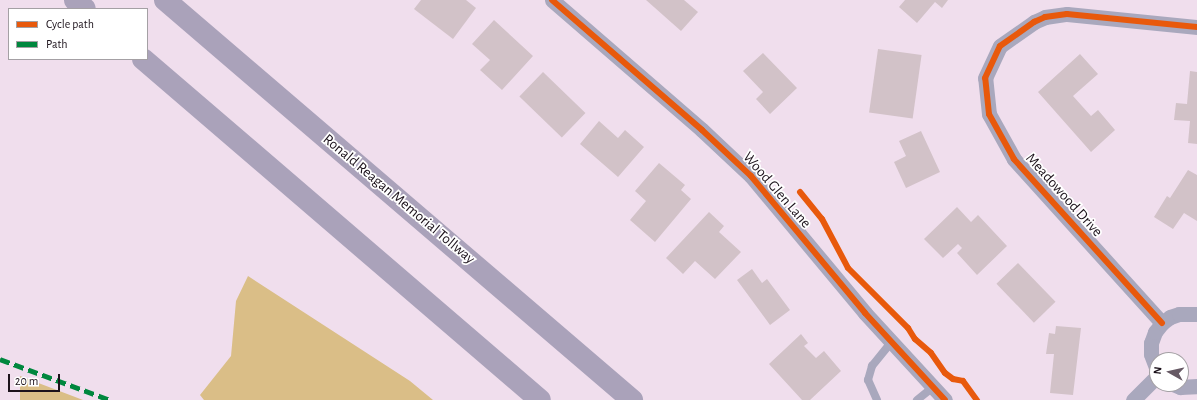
<!DOCTYPE html>
<style>
body{margin:0}
#map{position:relative;width:1197px;height:400px;overflow:hidden;background:#f0deed;font-family:"Alegreya Sans",sans-serif}
div>[style]{position:absolute}
[style*='--x']{left:calc(var(--x)*1px);top:calc(var(--y)*1px);width:calc(var(--w)*1px);rotate:calc(var(--a)*1deg)}
.forest>*{inset:0;background:#dabe87}
.building>*{inset:0;background:#d2c2c8;transform-origin:0 0}
.lane>*{height:8px;margin:-4px;padding:0 4px;transform-origin:4px;border-radius:4px;background:#a9a8bd}
.street>*{height:15px;margin:-7.5px;padding:0 7.5px;transform-origin:7.5px;border-radius:7.5px;background:#a9a8bd}
.highway>*{height:22px;margin:-11px;padding:0 11px;transform-origin:11px;border-radius:11px;background:#aaa2ba}
.quiet>*{height:5px;margin-top:-2.5px;transform-origin:0;background:repeating-linear-gradient(90deg,#00873e 0 10px,transparent 0 15px)}
.cycleway>*{height:6px;margin:-3px;padding:0 3px;transform-origin:3px;border-radius:3px;background:#e8590c}
span{translate:-50% -50%;white-space:nowrap;text-align:center;line-height:1.15;-webkit-text-stroke:3.5px #fff;paint-order:stroke}
.street-label{font-size:15px;color:#1c121b}
.legend{position:absolute;left:8px;top:8px;width:140px;height:52px;box-sizing:border-box;background:#fff;border:1px solid #a4a0a4;margin:0;padding:5px 7px;list-style:none;font-size:12px;color:#1c121b}
.legend li{display:flex;align-items:center;gap:8px;height:20px}
.legend b{width:20px;border:1px solid #a4a0a4}
.north{position:absolute;left:1149px;top:352px;width:40px;height:40px;box-sizing:border-box;background:#fff;border:1px solid #a4a0a4;border-radius:50%;rotate:278deg;font-size:11px;font-weight:700;line-height:16px;text-align:center;color:#1c121b}
.north::after{content:'';display:block;margin:auto;width:14px;height:18px;background:#665964;clip-path:polygon(50% 0,100% 100%,50% 72%,0 100%)}
.scale{position:absolute;left:8px;top:374px;width:52px;height:18px;box-sizing:border-box;border:2px solid #1c121b;border-top:0;padding-left:5px;font-size:12px;line-height:14px;white-space:nowrap;color:#1c121b;-webkit-text-stroke:3px #fff;paint-order:stroke}
</style>
<div id="map">
<div class="forest">
<i style="clip-path:polygon(248px 276px,410px 381px,433px 400px,204px 400px,200px 395px,231px 356px,236px 301px)"></i>
<i style="clip-path:polygon(20px 376px,83px 400px,20px 400px)"></i>
</div>
<div class="building">
<i style="clip-path:polygon(421px 0,466px 0,476px 8px,453px 39px,414px 9px)"></i>
<i style="clip-path:polygon(646px 0,684px 0,698px 12px,681px 31px)"></i>
<i style="clip-path:polygon(905px 0,948px 0,942px 8px,935px 2px,917px 23px,899px 7px)"></i>
<i style="clip-path:polygon(494px 20px,533px 56px,502px 90px,480px 70px,490px 60px,472px 44px)"></i>
<i style="left:878px;top:49px;width:44px;height:64px;rotate:8deg"></i>
<i style="clip-path:polygon(763px 53px,797px 88px,770px 114px,756px 99px,763px 92px,743px 71px)"></i>
<i style="clip-path:polygon(1080px 54px,1098px 74px,1073px 96px,1091px 116px,1098px 110px,1115px 130px,1091px 152px,1038px 92px)"></i>
<i style="clip-path:polygon(1190px 71px,1197px 72px,1197px 144px,1188px 143px,1190px 121px,1174px 120px,1176px 103px,1187px 104px)"></i>
<i style="left:543px;top:72px;width:59px;height:34px;rotate:44deg"></i>
<i style="clip-path:polygon(599px 121px,618px 138px,625px 130px,644px 147px,618px 177px,580px 144px)"></i>
<i style="clip-path:polygon(921px 131px,940px 172px,906px 188px,894px 162px,906px 156px,899px 141px)"></i>
<i style="clip-path:polygon(659px 163px,685px 185px,681px 190px,691px 199px,655px 242px,630px 220px,646px 201px,635px 191px)"></i>
<i style="clip-path:polygon(1188px 170px,1197px 175px,1197px 221px,1184px 213px,1173px 229px,1154px 217px,1167px 196px,1170px 198px)"></i>
<i style="clip-path:polygon(957px 207px,971px 222px,978px 215px,1007px 246px,977px 275px,957px 253px,962px 248px,958px 244px,943px 258px,924px 239px)"></i>
<i style="clip-path:polygon(709px 212px,724px 226px,719px 232px,741px 252px,715px 279px,695px 261px,683px 274px,666px 258px)"></i>
<i style="left:1018px;top:263px;width:54px;height:30px;rotate:46deg"></i>
<i style="clip-path:polygon(752px 269px,762px 283px,767px 279px,790px 310px,770px 325px,737px 280px)"></i>
<i style="clip-path:polygon(1056px 326px,1081px 328px,1073px 395px,1050px 393px,1054px 354px,1046px 354px,1049px 333px,1055px 334px)"></i>
<i style="clip-path:polygon(801px 334px,808px 343px,804px 346px,816px 358px,824px 351px,841px 371px,810px 400px,802px 400px,769px 364px)"></i>
</div>
<div class="lane">
<i style="--x:877;--y:400;--w:22;--a:-114"></i>
<i style="--x:868;--y:380;--w:15;--a:-74"></i>
<i style="--x:872;--y:366;--w:32;--a:-51"></i>
<i style="--x:917;--y:400;--w:21;--a:-39"></i>
</div>
<div class="street">
<i style="--x:552;--y:0;--w:198;--a:40.9"></i>
<i style="--x:702;--y:130;--w:67;--a:43.2"></i>
<i style="--x:751;--y:176;--w:178;--a:50.2"></i>
<i style="--x:865;--y:313;--w:118;--a:47.4"></i>
<i style="--x:1162;--y:323;--w:221;--a:-132.1"></i>
<i style="--x:1014;--y:159;--w:51;--a:-119.1"></i>
<i style="--x:989;--y:114;--w:36;--a:-96"></i>
<i style="--x:985;--y:78;--w:35;--a:-65"></i>
<i style="--x:1000;--y:46;--w:42;--a:-35.2"></i>
<i style="--x:1034;--y:22;--w:12;--a:-24"></i>
<i style="--x:1045;--y:17;--w:22;--a:-8"></i>
<i style="--x:1067;--y:14;--w:131;--a:5.7"></i>
<i style="--x:1157;--y:370;--w:17;--a:-111"></i>
<i style="--x:1151;--y:354;--w:11;--a:-90"></i>
<i style="--x:1151;--y:343;--w:12;--a:-70"></i>
<i style="--x:1155;--y:332;--w:11;--a:-52"></i>
<i style="--x:1162;--y:323;--w:10;--a:-37"></i>
<i style="--x:1170;--y:317;--w:9;--a:-18"></i>
<i style="--x:1179;--y:314;--w:18;--a:0"></i>
<i style="--x:1173;--y:384;--w:8;--a:23"></i>
<i style="--x:1180;--y:387;--w:17;--a:-3"></i>
<i style="--x:1133;--y:400;--w:34;--a:-45"></i>
</div>
<div class="highway">
<i style="--x:75;--y:0;--w:13;--a:42"></i>
<i style="--x:165;--y:0;--w:615;--a:40.58"></i>
<i style="--x:143;--y:59;--w:523;--a:40.66"></i>
</div>
<div class="quiet">
<i style="--x:0;--y:359;--w:117;--a:20.4"></i>
</div>
<div class="cycleway">
<i style="--x:552;--y:0;--w:198;--a:40.9"></i>
<i style="--x:702;--y:130;--w:67;--a:43.2"></i>
<i style="--x:751;--y:176;--w:178;--a:50.2"></i>
<i style="--x:865;--y:313;--w:118;--a:47.4"></i>
<i style="--x:800;--y:192;--w:35;--a:51"></i>
<i style="--x:822;--y:219;--w:55;--a:62"></i>
<i style="--x:848;--y:268;--w:85;--a:45"></i>
<i style="--x:908;--y:328;--w:13;--a:58"></i>
<i style="--x:915;--y:339;--w:21;--a:41"></i>
<i style="--x:931;--y:353;--w:24;--a:55"></i>
<i style="--x:945;--y:373;--w:10;--a:37"></i>
<i style="--x:953;--y:379;--w:10;--a:11"></i>
<i style="--x:963;--y:381;--w:24;--a:54"></i>
<i style="--x:1162;--y:323;--w:221;--a:-132.1"></i>
<i style="--x:1014;--y:159;--w:51;--a:-119.1"></i>
<i style="--x:989;--y:114;--w:36;--a:-96"></i>
<i style="--x:985;--y:78;--w:35;--a:-65"></i>
<i style="--x:1000;--y:46;--w:42;--a:-35.2"></i>
<i style="--x:1034;--y:22;--w:12;--a:-24"></i>
<i style="--x:1045;--y:17;--w:22;--a:-8"></i>
<i style="--x:1067;--y:14;--w:131;--a:5.7"></i>
</div>
<div class="street-label">
<span style="left:777px;top:190px;rotate:49deg">Wood Glen Lane</span>
<span style="left:1064px;top:195px;rotate:48deg">Meadowood Drive</span>
<span style="left:399px;top:199px;rotate:40deg">Ronald Reagan Memorial Tollway</span>
</div>
<ul class="legend">
<li><b style="height:5px;background:#e8590c"></b>Cycle path</li>
<li><b style="height:5px;background:#00873e"></b>Path</li>
</ul>
<div class="north">N</div>
<div class="scale">20 m</div>
</div>
